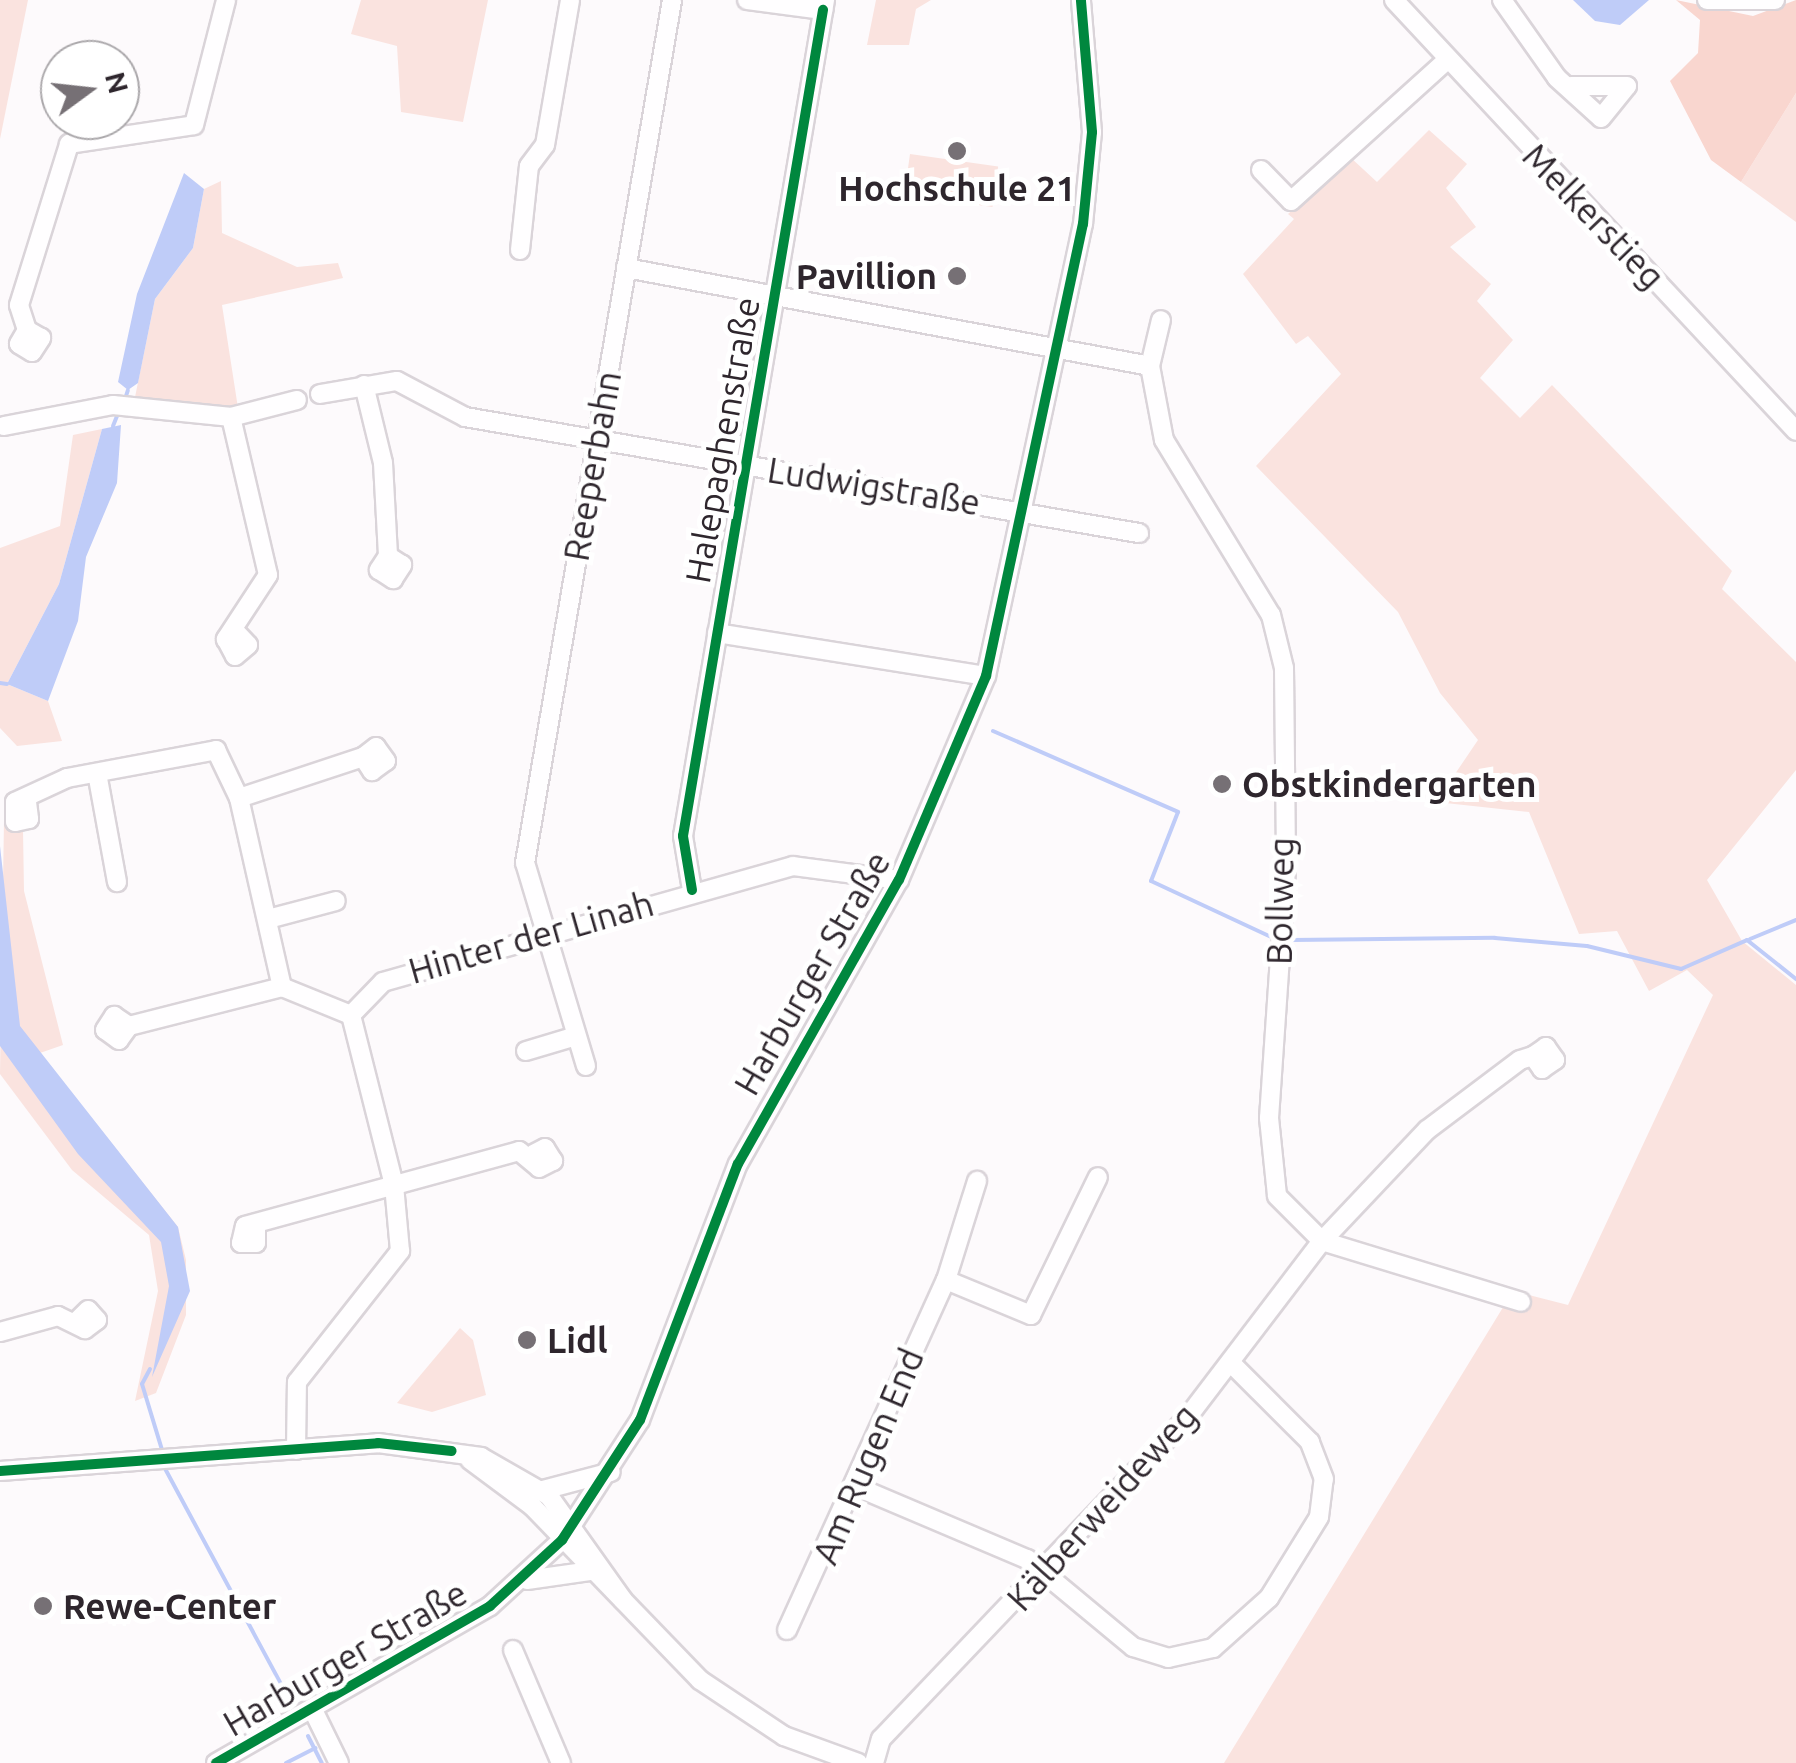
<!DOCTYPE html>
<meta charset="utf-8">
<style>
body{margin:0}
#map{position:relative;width:1796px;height:1763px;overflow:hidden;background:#fdfafc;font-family:Ubuntu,sans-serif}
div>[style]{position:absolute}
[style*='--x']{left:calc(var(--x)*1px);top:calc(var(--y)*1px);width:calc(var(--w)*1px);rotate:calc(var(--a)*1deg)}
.green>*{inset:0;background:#fae3df;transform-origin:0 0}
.forest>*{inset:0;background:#f9d6cf}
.water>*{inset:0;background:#bfccf8}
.stream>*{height:4px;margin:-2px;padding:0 2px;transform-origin:2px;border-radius:2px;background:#bfccf8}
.roads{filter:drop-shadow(2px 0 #dad4d9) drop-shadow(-2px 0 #dad4d9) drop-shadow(0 2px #dad4d9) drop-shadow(0 -2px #dad4d9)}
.minor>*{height:18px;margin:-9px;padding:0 9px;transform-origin:9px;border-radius:9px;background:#fffeff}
.cycleway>*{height:10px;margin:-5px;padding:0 5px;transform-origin:5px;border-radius:5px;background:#00873e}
.dots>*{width:28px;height:28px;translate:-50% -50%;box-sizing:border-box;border:5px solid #fff;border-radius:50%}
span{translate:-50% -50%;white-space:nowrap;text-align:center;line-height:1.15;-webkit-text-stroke:10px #fff;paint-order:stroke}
.poi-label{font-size:35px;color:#2e262d;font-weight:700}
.right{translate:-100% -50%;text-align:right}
.left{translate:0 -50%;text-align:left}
.street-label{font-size:35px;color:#2e262d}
.north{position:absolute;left:40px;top:40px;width:100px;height:100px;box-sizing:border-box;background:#fff;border:2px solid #aba8ab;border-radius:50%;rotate:75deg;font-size:28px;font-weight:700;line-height:40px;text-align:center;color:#2e262d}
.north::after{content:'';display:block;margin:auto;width:35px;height:45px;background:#767075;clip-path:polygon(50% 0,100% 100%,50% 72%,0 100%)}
</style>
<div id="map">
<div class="green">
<i style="clip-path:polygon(0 0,28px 0,0 139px)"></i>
<i style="clip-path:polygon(361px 0,488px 0,463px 122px,401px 112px,397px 46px,351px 34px)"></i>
<i style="clip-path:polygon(876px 0,931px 0,916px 9px,909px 45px,867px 45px)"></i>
<i style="clip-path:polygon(1796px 93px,1796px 222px,1741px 182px)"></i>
<i style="clip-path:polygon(1429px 130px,1467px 164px,1446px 188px,1476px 227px,1450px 247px,1491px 284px,1477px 301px,1513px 340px,1480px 378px,1520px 418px,1552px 385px,1732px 571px,1722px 589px,1796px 662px,1796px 770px,1707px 880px,1742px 941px,1796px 985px,1796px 1763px,1224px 1763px,1513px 1291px,1568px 1305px,1713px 995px,1687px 970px,1649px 991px,1617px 931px,1579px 934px,1529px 812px,1436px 802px,1478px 740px,1440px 693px,1398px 612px,1256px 466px,1341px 374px,1308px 336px,1296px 344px,1243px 274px,1294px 219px,1288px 214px,1350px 157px,1377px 182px)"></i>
<i style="left:910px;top:154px;width:89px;height:41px;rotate:8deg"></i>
<i style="clip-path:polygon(221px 181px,222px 233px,297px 267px,338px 263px,343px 278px,222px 305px,238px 408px,134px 402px,155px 299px,193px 248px,204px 189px)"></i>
<i style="clip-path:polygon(102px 429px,59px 584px,7px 684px,48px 701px,62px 741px,17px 746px,0 728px,0 548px,60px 526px,73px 435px)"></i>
<i style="clip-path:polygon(4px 820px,23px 830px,24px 891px,63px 1045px,40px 1053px,178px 1227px,186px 1260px,186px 1315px,156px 1393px,135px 1401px,158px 1291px,149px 1235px,72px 1170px,0 1074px)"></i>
<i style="clip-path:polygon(460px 1328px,473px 1340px,486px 1395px,432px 1412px,397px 1403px)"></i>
</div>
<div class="forest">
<i style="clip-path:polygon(1676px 0,1753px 16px,1796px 0,1796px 93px,1741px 182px,1711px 160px,1670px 81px,1698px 53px,1700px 20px)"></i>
</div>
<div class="water">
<i style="clip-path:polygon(1573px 0,1649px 0,1620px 25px,1595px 21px)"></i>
<i style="clip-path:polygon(184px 173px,204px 189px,193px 248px,155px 299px,138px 383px,128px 390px,118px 382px,137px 294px)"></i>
<i style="clip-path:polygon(121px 425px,117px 483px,86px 557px,78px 621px,48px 701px,7px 684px,59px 584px,102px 429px)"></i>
<i style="clip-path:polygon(0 846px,20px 1026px,178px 1227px,190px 1291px,152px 1377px,169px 1286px,161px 1242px,78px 1154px,0 1046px)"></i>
</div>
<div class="stream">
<i style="--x:126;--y:396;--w:6;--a:-72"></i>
<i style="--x:113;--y:426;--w:11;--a:-68"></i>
<i style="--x:0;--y:683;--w:7;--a:8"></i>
<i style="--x:993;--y:731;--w:202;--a:23.6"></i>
<i style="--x:1178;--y:812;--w:74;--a:111.4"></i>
<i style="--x:1151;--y:881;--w:132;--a:25"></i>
<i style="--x:1750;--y:939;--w:50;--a:-22.4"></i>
<i style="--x:1292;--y:940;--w:203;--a:-0.6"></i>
<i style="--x:1495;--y:938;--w:92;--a:5"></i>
<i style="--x:1587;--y:946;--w:97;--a:13.7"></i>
<i style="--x:1681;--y:969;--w:72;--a:-23.7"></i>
<i style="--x:1747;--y:940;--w:63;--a:38.5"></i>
<i style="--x:150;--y:1369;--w:17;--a:118"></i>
<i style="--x:142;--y:1384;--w:72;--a:73.1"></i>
<i style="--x:162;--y:1463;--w:258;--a:61.7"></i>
<i style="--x:308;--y:1736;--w:30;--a:63"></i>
<i style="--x:286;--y:1763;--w:33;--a:-27"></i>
</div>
<div class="roads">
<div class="minor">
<i style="--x:747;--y:0;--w:77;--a:7.5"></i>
<i style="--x:1394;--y:0;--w:589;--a:46.99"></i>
<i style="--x:1502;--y:0;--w:95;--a:54.8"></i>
<i style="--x:1557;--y:78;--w:59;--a:42.3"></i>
<i style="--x:1601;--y:118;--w:41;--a:-50.9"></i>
<i style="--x:1627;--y:86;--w:56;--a:180"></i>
<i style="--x:1707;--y:0;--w:68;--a:0"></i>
<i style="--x:1261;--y:170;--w:43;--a:45.9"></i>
<i style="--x:1291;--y:201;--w:209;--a:-42.1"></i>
<i style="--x:520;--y:250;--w:84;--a:-83.9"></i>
<i style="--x:529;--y:166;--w:26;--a:-53"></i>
<i style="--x:545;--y:145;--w:147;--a:-80.2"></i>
<i style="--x:626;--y:268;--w:533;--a:10.59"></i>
<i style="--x:1150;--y:366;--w:75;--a:79.3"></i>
<i style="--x:1164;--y:440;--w:205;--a:58.6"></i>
<i style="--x:1271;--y:615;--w:55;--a:76.2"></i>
<i style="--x:1284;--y:668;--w:201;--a:89.4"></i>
<i style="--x:1286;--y:869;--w:250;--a:93.9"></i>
<i style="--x:1269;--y:1118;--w:78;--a:84.1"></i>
<i style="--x:1277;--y:1196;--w:64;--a:45"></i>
<i style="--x:1322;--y:1241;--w:208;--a:17"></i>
<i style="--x:27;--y:330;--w:16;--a:120"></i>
<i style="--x:19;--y:344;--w:15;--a:32"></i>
<i style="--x:32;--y:352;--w:17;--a:-57"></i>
<i style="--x:41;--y:338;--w:16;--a:-150"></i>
<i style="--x:27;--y:330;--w:26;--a:-108"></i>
<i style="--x:19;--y:305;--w:169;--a:-72.7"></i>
<i style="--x:69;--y:144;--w:126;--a:-8.6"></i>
<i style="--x:194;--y:125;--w:129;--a:-75.6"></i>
<i style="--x:1150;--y:366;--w:47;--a:-76.6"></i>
<i style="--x:364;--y:385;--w:80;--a:76.3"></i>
<i style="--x:383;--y:463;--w:93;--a:86.9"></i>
<i style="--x:388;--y:556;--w:17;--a:123"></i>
<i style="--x:379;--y:570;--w:17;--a:33"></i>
<i style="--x:393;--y:579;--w:17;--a:-57"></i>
<i style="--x:402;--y:565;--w:17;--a:-147"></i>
<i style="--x:320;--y:394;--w:78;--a:-9.6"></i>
<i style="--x:397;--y:381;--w:77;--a:27.9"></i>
<i style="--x:465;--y:417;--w:684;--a:9.77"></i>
<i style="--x:231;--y:417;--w:162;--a:76.8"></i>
<i style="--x:268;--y:575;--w:77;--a:123.3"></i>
<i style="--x:226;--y:639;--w:19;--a:62"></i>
<i style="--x:235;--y:656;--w:17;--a:-40"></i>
<i style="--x:248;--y:645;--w:16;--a:-133"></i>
<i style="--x:4;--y:426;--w:111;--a:-10.9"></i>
<i style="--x:113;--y:405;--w:119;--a:5.8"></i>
<i style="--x:231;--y:417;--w:68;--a:-14.4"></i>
<i style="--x:717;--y:633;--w:272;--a:9.1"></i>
<i style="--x:97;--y:773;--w:111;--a:79.6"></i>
<i style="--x:239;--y:798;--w:131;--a:-18.3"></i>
<i style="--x:363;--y:757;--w:17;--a:57"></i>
<i style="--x:372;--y:771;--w:17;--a:-36"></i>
<i style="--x:386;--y:761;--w:17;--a:-126"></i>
<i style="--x:376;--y:747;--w:16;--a:142"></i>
<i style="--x:27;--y:802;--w:17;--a:83"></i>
<i style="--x:29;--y:819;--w:14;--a:168"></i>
<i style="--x:15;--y:822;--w:20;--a:-90"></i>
<i style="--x:15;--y:802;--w:57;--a:-24.8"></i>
<i style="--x:67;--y:778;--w:152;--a:-10.6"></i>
<i style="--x:216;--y:750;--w:53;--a:64.4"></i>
<i style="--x:239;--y:798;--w:194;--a:77.2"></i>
<i style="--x:282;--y:987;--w:74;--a:22.1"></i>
<i style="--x:692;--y:890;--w:55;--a:-99.5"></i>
<i style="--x:683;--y:836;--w:848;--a:-80.36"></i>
<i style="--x:268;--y:919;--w:70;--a:-14.8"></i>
<i style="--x:129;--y:1026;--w:17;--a:126"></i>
<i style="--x:119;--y:1040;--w:17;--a:-144"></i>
<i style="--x:105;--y:1030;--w:17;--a:-57"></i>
<i style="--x:114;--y:1016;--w:18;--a:34"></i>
<i style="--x:129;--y:1026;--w:158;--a:-14.3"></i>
<i style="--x:526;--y:1051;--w:52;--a:-16.7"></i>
<i style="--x:586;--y:1066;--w:212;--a:-106.7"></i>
<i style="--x:525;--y:863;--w:875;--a:-80.33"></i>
<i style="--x:256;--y:1228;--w:15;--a:90"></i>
<i style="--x:256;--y:1243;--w:15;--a:180"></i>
<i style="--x:241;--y:1243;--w:17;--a:-77"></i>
<i style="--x:245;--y:1226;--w:284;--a:-15.3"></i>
<i style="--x:519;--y:1151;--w:26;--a:40"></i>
<i style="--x:539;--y:1168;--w:16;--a:-27"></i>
<i style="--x:553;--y:1161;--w:15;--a:-122"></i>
<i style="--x:545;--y:1148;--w:13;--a:153"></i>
<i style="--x:946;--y:1280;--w:92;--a:22.4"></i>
<i style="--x:1031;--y:1315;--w:153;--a:-64.1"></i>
<i style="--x:0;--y:1332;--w:60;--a:-15.4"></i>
<i style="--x:58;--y:1316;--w:30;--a:26"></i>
<i style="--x:85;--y:1329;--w:15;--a:-37"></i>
<i style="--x:97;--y:1320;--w:13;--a:-132"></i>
<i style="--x:88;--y:1310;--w:14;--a:135"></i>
<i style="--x:296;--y:1450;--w:68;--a:-89.2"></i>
<i style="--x:297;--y:1382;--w:167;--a:-51.8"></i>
<i style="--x:400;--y:1251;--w:66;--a:-95.2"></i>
<i style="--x:394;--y:1185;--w:175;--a:-104.2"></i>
<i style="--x:351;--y:1015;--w:46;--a:-45.9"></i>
<i style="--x:383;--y:982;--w:426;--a:-15.8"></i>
<i style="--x:793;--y:866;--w:107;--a:7.5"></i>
<i style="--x:470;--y:1460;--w:77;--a:36.6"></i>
<i style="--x:532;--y:1506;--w:242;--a:46"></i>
<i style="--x:700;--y:1680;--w:101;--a:33.7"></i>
<i style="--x:784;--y:1736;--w:79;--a:20"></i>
<i style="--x:0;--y:1471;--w:379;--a:-4.2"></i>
<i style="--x:378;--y:1443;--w:104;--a:7.7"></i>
<i style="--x:481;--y:1457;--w:78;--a:29.8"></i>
<i style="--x:549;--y:1496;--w:128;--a:54.6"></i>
<i style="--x:857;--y:1487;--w:185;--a:23"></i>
<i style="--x:1027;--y:1559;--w:138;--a:39.7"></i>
<i style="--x:1133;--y:1647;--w:37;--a:17"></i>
<i style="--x:1168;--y:1658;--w:46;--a:-12.5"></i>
<i style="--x:1213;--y:1648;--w:75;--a:-41.8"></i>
<i style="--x:1269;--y:1598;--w:95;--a:-58.3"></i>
<i style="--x:1319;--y:1517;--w:38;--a:-83"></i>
<i style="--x:1324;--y:1479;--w:40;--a:-111"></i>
<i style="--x:1310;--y:1442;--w:113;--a:-135"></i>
<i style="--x:543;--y:1490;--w:70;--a:-14.8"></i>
<i style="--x:527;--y:1580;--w:65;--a:-8"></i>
<i style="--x:787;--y:1630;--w:384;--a:-65.6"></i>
<i style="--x:946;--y:1280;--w:104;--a:-72.6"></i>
<i style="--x:513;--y:1650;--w:123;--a:67"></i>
<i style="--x:313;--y:1710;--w:59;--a:63.9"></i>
<i style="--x:216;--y:1763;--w:316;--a:-29.8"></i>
<i style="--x:490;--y:1606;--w:98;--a:-42.5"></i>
<i style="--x:562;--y:1540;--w:143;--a:-57"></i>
<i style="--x:640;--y:1420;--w:274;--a:-69.1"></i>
<i style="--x:738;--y:1164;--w:326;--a:-60.5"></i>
<i style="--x:899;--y:880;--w:222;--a:-66.9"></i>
<i style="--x:986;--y:676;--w:462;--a:-77.9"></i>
<i style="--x:1083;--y:224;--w:92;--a:-84.4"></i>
<i style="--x:1092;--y:132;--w:132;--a:-94.8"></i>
<i style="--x:874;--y:1763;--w:25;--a:-74"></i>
<i style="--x:881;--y:1739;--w:443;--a:-46.4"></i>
<i style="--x:1187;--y:1418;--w:223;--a:-52.7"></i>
<i style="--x:1322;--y:1241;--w:153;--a:-46.6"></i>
<i style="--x:1427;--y:1130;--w:116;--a:-37"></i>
<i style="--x:1520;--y:1060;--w:14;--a:-17"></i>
<i style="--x:1533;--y:1056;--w:16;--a:55"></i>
<i style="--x:1542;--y:1069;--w:16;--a:-35"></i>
<i style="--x:1555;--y:1060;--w:16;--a:-125"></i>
<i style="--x:1546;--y:1047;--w:16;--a:145"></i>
</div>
</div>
<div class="cycleway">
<i style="--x:692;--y:890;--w:55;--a:-99.5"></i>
<i style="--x:683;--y:836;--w:838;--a:-80.38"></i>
<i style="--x:0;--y:1471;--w:379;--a:-4.2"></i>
<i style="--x:378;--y:1443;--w:74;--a:6.2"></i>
<i style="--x:216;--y:1763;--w:316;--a:-29.8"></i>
<i style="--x:490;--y:1606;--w:98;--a:-42.5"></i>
<i style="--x:562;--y:1540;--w:143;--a:-57"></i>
<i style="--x:640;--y:1420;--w:274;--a:-69.1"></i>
<i style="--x:738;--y:1164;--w:326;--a:-60.5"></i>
<i style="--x:899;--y:880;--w:222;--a:-66.9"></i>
<i style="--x:986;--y:676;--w:462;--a:-77.9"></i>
<i style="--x:1083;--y:224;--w:92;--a:-84.4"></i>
<i style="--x:1092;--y:132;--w:132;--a:-94.8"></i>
</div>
<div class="dots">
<i style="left:957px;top:151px;background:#767075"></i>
<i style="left:957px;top:276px;background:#767075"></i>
<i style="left:1222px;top:784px;background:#767075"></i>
<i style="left:527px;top:1340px;background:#767075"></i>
<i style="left:43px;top:1606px;background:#767075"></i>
</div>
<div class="poi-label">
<span style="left:957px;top:188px">Hochschule 21</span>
<span class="right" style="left:937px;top:276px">Pavillion</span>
<span class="left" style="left:1242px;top:784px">Obstkindergarten</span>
<span class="left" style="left:547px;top:1340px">Lidl</span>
<span class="left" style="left:63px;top:1606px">Rewe-Center</span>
</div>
<div class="street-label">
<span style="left:1594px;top:216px;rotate:46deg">Melkerstieg</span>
<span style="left:722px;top:440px;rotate:-80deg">Halepaghenstraße</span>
<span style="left:592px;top:466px;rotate:-80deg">Reeperbahn</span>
<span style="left:874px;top:486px;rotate:9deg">Ludwigstraße</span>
<span style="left:1280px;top:901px;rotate:-89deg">Bollweg</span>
<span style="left:531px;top:937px;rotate:-16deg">Hinter der Linah</span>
<span style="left:812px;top:973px;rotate:-60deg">Harburger Straße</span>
<span style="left:868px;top:1456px;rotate:-67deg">Am Rugen End</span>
<span style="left:1102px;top:1507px;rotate:-48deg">Kälberweideweg</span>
<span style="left:345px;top:1658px;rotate:-30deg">Harburger Straße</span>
</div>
<div class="north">N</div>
</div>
